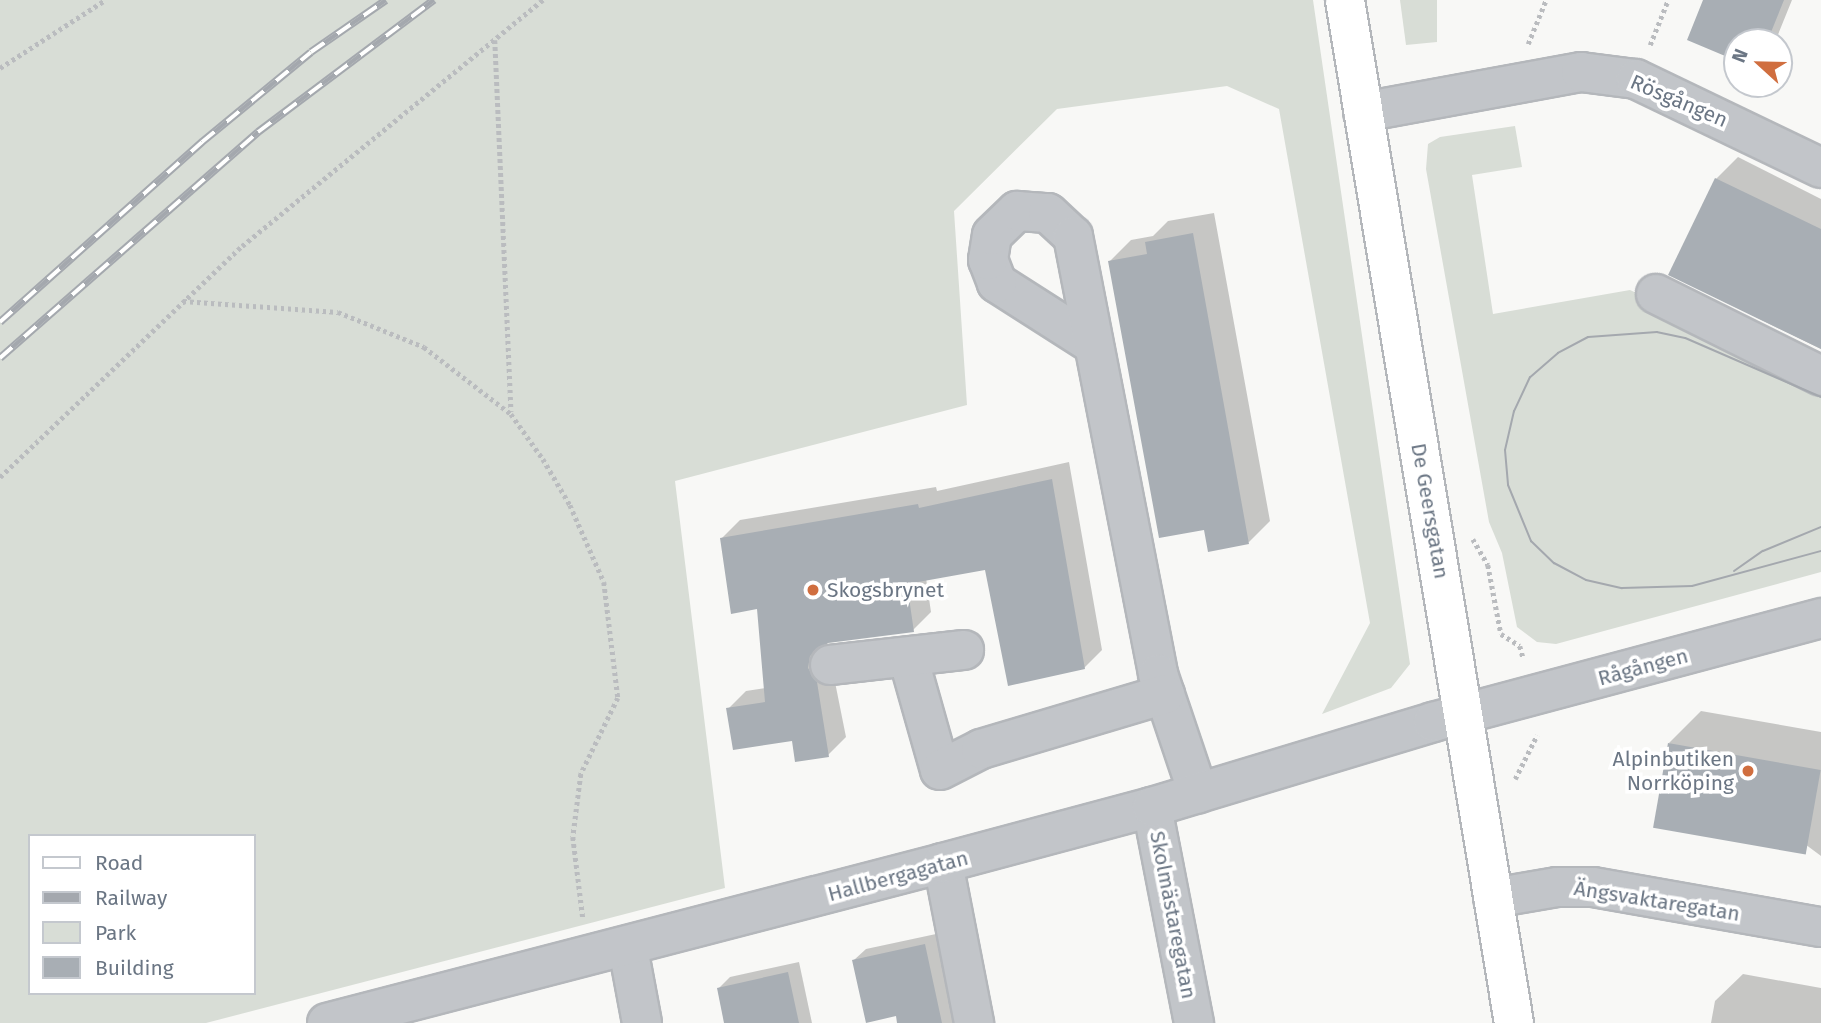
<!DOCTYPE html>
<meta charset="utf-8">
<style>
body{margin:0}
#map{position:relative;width:1821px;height:1023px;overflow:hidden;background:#f8f8f6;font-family:"Fira Sans",sans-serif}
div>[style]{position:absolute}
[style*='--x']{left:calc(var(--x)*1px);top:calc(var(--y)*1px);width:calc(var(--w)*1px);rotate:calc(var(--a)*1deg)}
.green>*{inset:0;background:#d8ddd6}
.shadow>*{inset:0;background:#0003}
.building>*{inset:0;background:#a8aeb4;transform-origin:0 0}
.path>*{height:4.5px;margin-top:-2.25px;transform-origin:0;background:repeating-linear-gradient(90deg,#babcbf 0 3.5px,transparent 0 7px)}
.roads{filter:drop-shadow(2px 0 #b4b7bb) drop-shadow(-2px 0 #b4b7bb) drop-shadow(0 2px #b4b7bb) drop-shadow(0 -2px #b4b7bb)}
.minor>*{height:38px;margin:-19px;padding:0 19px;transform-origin:19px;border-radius:19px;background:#c2c5c9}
.major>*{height:38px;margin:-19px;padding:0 19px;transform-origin:19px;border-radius:19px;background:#fff}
.tram>*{height:2px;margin:-1px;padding:0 1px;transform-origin:1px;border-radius:1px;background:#a4a8ae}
.rail>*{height:8px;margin-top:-4px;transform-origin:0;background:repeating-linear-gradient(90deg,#fff 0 16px,#a4a8ae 0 32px);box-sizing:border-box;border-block:2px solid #a4a8ae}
.dots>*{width:19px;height:19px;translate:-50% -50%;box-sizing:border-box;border:4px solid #fff;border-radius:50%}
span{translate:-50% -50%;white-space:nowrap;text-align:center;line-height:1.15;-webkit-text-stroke:7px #fff;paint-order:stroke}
.street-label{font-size:21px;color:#6b7684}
.poi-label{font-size:21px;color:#6b7684}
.left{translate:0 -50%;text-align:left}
.right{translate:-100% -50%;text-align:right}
.legend{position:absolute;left:28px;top:834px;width:228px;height:161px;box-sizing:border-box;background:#fff;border:2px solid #c4c8ce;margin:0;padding:9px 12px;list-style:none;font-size:21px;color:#6b7684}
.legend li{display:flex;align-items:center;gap:14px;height:35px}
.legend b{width:35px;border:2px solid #c4c8ce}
.north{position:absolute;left:1723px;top:28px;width:70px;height:70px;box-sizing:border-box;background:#fff;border:2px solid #c4c8ce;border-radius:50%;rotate:292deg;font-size:19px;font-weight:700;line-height:28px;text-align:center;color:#6b7684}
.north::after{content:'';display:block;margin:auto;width:24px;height:32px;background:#d06e3f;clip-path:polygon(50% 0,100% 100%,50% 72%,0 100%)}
</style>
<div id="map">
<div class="green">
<i style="clip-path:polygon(evenodd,0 0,1313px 0,1410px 664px,1391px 688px,1322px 714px,1370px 623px,1279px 109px,1227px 86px,1057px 109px,954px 211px,967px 405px,675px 481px,725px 888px,206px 1023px,0 1023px,0 0,30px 836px,254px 836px,254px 993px,30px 993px,30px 836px)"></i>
<i style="clip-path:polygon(1400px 0,1437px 0,1437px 42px,1406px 45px)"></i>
<i style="clip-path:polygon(1515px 126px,1522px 167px,1472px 175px,1493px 314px,1630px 290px,1821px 379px,1821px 572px,1556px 644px,1537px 642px,1517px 627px,1502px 553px,1489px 522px,1426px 169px,1428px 144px,1440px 137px)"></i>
</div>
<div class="shadow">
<i style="clip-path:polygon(1705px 0,1792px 0,1775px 42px,1737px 42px,1737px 59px,1689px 39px)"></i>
<i style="clip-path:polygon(1738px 157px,1821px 199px,1821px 349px,1670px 275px,1716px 179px)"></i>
<i style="clip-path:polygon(1214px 213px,1270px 521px,1249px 542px,1205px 528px,1110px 261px,1131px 240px,1153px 236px,1168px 221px)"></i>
<i style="clip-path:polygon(1069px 462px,1102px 650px,1084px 668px,987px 568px,926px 578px,931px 612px,913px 630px,827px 642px,846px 737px,828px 755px,728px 709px,746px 691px,766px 688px,759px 607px,722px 538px,740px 520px,936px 487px,937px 491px)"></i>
<i style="clip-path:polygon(1701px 711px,1821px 732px,1821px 856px,1669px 743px)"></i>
<i style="clip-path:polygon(936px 934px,955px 1023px,899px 1023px,897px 1014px,854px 960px,866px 949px)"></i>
<i style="clip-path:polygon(799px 962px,812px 1023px,726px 1023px,719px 988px,730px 977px)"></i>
<i style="clip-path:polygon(1743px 974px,1821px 988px,1821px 1023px,1711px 1023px,1715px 1001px)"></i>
</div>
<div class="building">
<i style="clip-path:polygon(1703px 0,1784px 0,1767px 42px,1737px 42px,1737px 61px,1687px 40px)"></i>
<i style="clip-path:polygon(1715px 178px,1821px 229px,1821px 349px,1668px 275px)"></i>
<i style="clip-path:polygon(1193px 233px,1249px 544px,1208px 552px,1204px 530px,1159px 538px,1108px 261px,1147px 254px,1145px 242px)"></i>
<i style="clip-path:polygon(1052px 479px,1085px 669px,1008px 686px,985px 570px,907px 584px,914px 632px,828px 643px,810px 656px,808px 668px,817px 682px,829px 757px,795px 762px,792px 741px,733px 750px,726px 708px,765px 702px,757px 609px,731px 614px,720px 538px,918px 504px,919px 508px)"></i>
<i style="left:1668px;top:743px;width:155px;height:86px;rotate:10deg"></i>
<i style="clip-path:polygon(925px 944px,942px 1023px,897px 1023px,896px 1016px,866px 1023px,852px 960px)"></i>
<i style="clip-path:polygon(788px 972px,799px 1023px,724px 1023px,717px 988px)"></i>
</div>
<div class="path">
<i style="--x:495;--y:40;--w:372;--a:87.5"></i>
<i style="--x:1528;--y:44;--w:48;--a:-67.8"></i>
<i style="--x:1650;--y:45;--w:48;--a:-68.2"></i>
<i style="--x:0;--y:68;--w:125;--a:-32.9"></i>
<i style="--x:183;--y:301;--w:155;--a:4.1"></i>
<i style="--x:338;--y:312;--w:93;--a:22.1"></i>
<i style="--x:424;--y:347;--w:110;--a:37.6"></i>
<i style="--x:511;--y:414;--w:55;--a:54.6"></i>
<i style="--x:543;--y:459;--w:53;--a:59.6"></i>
<i style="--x:570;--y:505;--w:84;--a:66.2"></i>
<i style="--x:604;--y:582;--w:117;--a:83.1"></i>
<i style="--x:618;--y:698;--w:85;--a:116"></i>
<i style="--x:581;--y:774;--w:64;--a:97.2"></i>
<i style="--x:573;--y:837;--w:82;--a:83"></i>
<i style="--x:0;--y:477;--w:335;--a:-43.7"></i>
<i style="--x:242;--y:246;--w:389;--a:-39.3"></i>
<i style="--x:1473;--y:539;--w:30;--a:60"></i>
<i style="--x:1488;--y:565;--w:70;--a:79.3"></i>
<i style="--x:1501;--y:634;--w:22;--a:32"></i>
<i style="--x:1520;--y:646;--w:11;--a:75"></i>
<i style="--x:1515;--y:779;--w:49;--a:-63.4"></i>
</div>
<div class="roads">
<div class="minor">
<i style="--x:1363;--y:112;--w:222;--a:-10.4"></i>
<i style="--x:1581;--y:72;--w:55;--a:7.3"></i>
<i style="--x:1636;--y:79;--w:205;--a:25.7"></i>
<i style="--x:1656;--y:294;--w:184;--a:26.4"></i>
<i style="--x:1091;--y:343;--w:112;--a:-147.4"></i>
<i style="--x:997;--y:283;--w:25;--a:-111"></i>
<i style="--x:988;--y:260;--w:25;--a:-81"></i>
<i style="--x:992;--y:235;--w:35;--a:-44"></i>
<i style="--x:1017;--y:211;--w:31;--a:4"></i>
<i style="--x:1048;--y:213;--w:34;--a:43"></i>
<i style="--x:1073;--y:236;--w:446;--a:79"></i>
<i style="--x:1158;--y:674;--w:126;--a:71.4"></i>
<i style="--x:908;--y:657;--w:117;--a:74.2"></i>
<i style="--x:940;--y:770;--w:46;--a:-27.1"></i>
<i style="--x:981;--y:749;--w:192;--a:-16.6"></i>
<i style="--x:830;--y:665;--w:135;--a:-6.4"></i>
<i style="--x:1152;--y:807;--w:220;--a:79"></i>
<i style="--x:943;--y:863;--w:163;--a:79"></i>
<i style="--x:1493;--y:898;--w:65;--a:-9.8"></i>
<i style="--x:1557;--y:887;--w:36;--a:0"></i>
<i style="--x:1593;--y:887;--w:231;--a:10"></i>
<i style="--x:628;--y:948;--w:76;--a:79.4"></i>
<i style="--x:327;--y:1023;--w:636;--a:-14.56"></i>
<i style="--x:943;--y:863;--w:216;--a:-15"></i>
<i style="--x:1152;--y:807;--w:294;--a:-16.8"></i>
<i style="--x:1433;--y:722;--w:402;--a:-15"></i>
</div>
<div class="major">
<i style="--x:1345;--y:0;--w:1037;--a:80.62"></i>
</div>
</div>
<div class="tram">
<i style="--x:1821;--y:397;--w:148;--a:-156.5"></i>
<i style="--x:1685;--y:338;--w:29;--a:-168"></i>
<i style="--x:1657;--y:332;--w:69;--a:175.9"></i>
<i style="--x:1588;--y:337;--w:34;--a:152"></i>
<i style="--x:1558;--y:353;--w:37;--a:139"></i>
<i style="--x:1530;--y:377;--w:38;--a:115"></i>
<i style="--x:1514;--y:411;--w:40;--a:103"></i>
<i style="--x:1505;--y:450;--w:35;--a:85"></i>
<i style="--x:1508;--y:485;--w:61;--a:67.7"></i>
<i style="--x:1531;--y:541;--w:32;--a:44"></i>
<i style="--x:1554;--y:563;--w:36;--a:28"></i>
<i style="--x:1586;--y:580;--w:37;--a:13"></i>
<i style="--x:1622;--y:588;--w:70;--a:-1.6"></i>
<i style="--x:1692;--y:586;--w:134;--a:-15.2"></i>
<i style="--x:1734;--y:571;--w:35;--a:-35"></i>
<i style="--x:1763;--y:551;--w:63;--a:-22.5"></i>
</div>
<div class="rail">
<i style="--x:0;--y:322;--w:271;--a:-41.7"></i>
<i style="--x:202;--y:142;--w:141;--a:-39.5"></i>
<i style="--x:311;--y:52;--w:91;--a:-34.7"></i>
<i style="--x:0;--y:358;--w:343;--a:-41.2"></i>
<i style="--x:258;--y:132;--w:220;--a:-36.9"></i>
</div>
<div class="dots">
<i style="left:813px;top:590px;background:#d06e3f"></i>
<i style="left:1748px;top:771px;background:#d06e3f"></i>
</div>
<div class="street-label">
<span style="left:1679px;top:101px;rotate:23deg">Rösgången</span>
<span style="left:1430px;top:511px;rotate:80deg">De Geersgatan</span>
<span style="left:1643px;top:667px;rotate:-15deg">Rågången</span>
<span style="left:898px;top:876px;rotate:-15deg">Hallbergagatan</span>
<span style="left:1657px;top:901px;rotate:9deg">Ängsvaktaregatan</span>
<span style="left:1173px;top:915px;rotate:79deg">Skolmästaregatan</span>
</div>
<div class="poi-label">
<span class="left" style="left:827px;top:590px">Skogsbrynet</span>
<span class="right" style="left:1734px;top:771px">Alpinbutiken<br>Norrköping</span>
</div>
<ul class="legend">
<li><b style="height:9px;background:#fff"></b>Road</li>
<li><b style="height:9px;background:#a4a8ae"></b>Railway</li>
<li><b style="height:19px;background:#d8ddd6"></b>Park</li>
<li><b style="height:19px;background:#a8aeb4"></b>Building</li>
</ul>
<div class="north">N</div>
</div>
